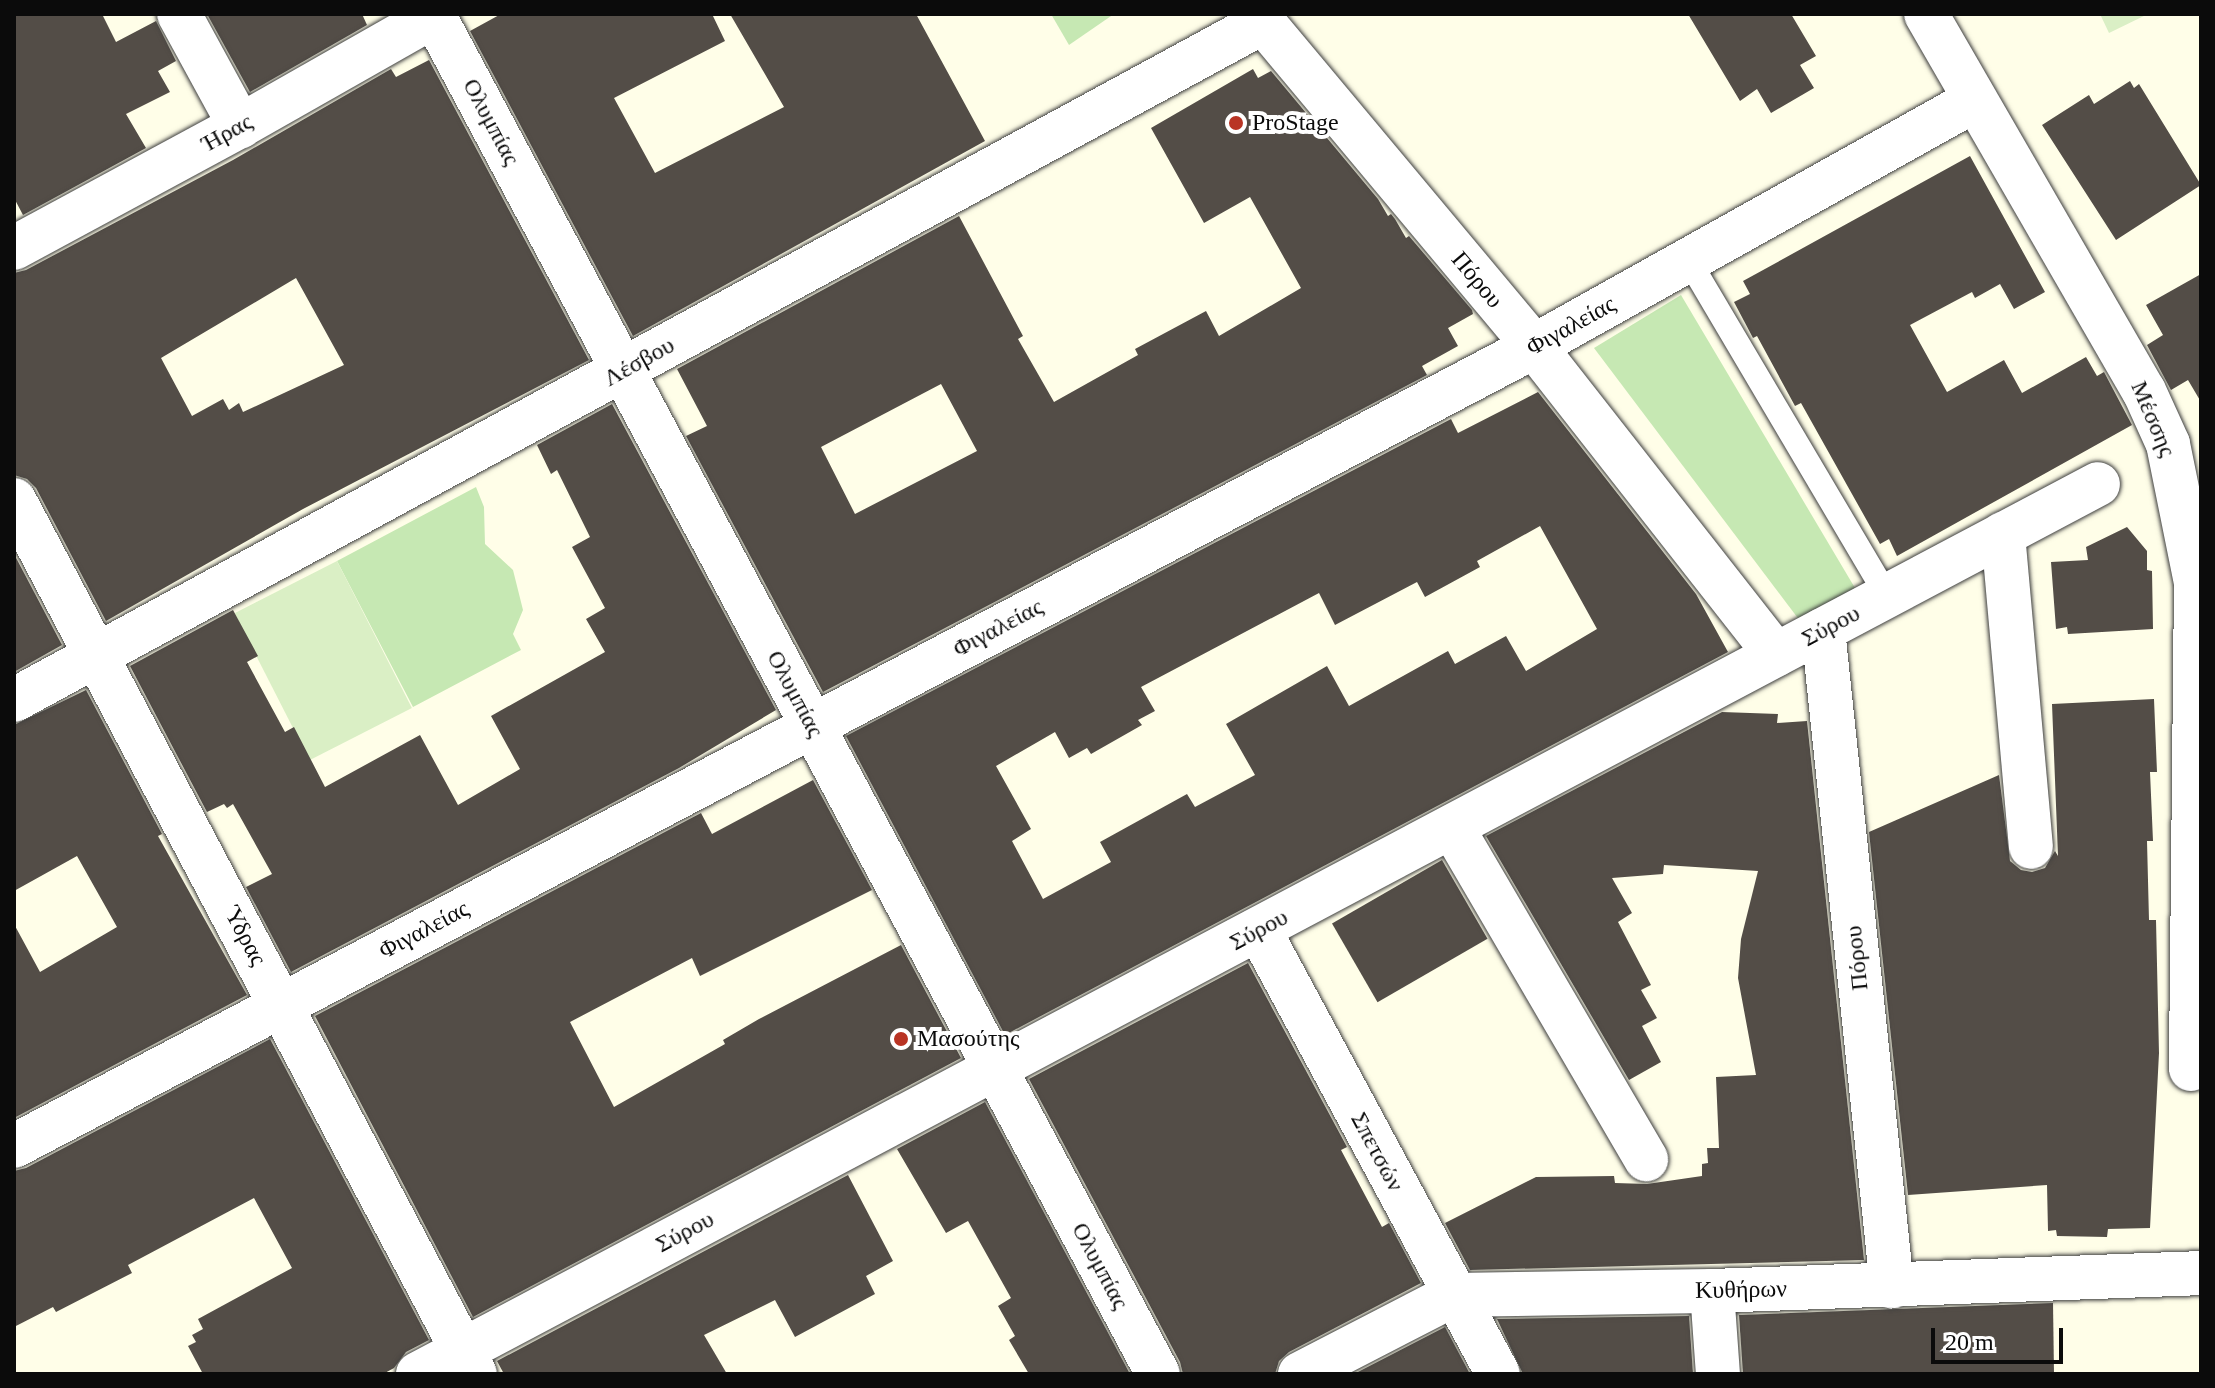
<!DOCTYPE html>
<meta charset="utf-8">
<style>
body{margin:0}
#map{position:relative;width:2215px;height:1388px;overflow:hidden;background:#fffee8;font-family:Georgia,serif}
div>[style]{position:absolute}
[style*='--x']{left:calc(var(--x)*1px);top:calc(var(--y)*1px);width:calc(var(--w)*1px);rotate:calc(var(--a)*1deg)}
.green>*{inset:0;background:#c6e8b3}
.pitch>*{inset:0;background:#daefc5;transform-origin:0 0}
.building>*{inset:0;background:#534d47;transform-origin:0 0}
.roads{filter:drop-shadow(0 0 2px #3e3e3e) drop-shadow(0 0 2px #3e3e3e)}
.lane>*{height:24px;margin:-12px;padding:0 12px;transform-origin:12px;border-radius:12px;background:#fff}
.street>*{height:44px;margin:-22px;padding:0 22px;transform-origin:22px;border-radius:22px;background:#fff}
.dots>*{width:22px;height:22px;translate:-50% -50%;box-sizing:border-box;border:4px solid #fff;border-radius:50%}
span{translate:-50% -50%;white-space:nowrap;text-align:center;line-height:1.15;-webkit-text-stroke:8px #fff;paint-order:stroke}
.street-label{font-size:24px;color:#0b0b0b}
.poi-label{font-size:24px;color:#0b0b0b}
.left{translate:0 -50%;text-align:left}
.frame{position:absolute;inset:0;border:16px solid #0b0b0b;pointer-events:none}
.scale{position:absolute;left:1931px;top:1328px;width:132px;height:36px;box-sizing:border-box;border:4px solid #0b0b0b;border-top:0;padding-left:10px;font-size:24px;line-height:28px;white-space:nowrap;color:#0b0b0b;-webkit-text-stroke:6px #fff;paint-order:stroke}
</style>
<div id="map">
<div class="green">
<i style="clip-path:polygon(1051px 14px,1114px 14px,1069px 45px)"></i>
<i style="clip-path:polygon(1681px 295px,1855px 588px,1800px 621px,1594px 348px)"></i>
<i style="clip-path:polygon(476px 487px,484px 507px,485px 544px,513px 570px,523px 610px,513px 634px,521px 650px,413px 707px,337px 561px)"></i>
</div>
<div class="pitch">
<i style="clip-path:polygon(2100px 14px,2148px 14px,2109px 33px)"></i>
<i style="left:337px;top:561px;width:165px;height:115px;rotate:63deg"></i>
</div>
<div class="building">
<i style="clip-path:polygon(14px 14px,102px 14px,116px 42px,156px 21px,176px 61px,158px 71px,170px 92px,126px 114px,146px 148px,23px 215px,14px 198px)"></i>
<i style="clip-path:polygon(207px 14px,362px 14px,367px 25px,250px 92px)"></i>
<i style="clip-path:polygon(501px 14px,712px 14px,725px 41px,614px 98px,655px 173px,784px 107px,730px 14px,916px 14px,985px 141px,633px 336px,470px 31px)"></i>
<i style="clip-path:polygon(1688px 14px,1791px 14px,1816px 56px,1800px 65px,1814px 88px,1771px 113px,1757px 89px,1740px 101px)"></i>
<i style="clip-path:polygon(evenodd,429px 60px,589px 360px,303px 509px,106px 621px,36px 488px,27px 479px,14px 475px,14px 273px,26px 270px,233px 160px,391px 69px,396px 77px,429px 60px,296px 278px,344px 365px,243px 412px,239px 403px,229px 410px,223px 399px,192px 416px,161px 358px,296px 278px)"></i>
<i style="clip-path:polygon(evenodd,1253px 69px,1258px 78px,1271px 71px,1378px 199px,1388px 216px,1391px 214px,1395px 219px,1406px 238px,1409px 236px,1472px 310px,1473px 314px,1448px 328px,1458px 346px,1422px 366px,1427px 375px,823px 692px,686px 436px,707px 426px,677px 369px,959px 216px,1023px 336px,1018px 339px,1054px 402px,1138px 355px,1135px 349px,1206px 311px,1219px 336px,1301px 288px,1250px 197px,1204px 223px,1151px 128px,1253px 69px,941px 384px,977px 451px,855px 514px,821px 447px,941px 384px)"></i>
<i style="clip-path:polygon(2130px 81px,2134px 88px,2139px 84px,2201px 185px,2116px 240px,2042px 125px,2089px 95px,2094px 104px)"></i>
<i style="clip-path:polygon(1970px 156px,2045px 292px,2014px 309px,2000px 284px,1975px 298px,1972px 292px,1910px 325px,1947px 392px,2004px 360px,2022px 393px,2086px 357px,2097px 376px,2104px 372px,2132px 425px,1897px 556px,1889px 539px,1880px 544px,1801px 403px,1795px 406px,1757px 336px,1753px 338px,1734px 302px,1750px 294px,1743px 281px)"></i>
<i style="clip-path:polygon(2201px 274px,2201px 402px,2188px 380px,2171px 390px,2147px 345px,2163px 335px,2146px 305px)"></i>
<i style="clip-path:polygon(evenodd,1538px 392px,1696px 594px,1728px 652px,1005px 1035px,846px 736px,1451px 419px,1458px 433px,1538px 392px,1540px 526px,1597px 629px,1526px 671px,1506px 636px,1455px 664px,1448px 651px,1349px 706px,1327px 666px,1226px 724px,1255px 775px,1195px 807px,1187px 794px,1100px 842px,1111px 862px,1043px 899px,1012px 841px,1031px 829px,996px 766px,1055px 732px,1069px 758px,1087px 748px,1091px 754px,1142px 725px,1138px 720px,1155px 711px,1141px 687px,1319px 593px,1335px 625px,1417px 582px,1425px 597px,1480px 567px,1477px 561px,1540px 526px)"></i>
<i style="clip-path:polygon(612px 404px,776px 710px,679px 768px,291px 972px,246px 887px,272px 874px,233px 804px,227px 808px,224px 804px,207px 812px,130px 666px,233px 610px,258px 656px,247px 662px,285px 732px,294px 727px,325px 787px,420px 735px,458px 805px,520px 769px,491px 716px,605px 652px,586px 619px,605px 608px,572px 547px,590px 537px,557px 470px,551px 474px,537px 445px)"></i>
<i style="clip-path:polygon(2127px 527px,2147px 551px,2147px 570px,2152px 571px,2153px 629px,2068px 634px,2067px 627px,2056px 629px,2051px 562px,2088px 560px,2086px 547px)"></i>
<i style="clip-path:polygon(14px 554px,62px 645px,14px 672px)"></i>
<i style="clip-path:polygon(86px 690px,162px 834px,158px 836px,247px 995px,14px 1118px,14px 924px,40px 972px,117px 927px,77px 856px,14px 891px,14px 725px)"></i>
<i style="clip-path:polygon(2154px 699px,2157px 772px,2150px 772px,2153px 841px,2147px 841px,2149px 920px,2156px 920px,2159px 1053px,2150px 1228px,2108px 1229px,2107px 1237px,2057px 1236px,2056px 1230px,2048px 1231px,2047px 1185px,1908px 1195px,1869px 832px,1999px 775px,2010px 861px,2021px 870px,2032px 872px,2045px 868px,2055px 851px,2058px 856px,2052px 704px)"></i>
<i style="clip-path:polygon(1722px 712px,1778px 714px,1777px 723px,1807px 721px,1864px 1260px,1470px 1270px,1445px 1223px,1536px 1177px,1614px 1176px,1615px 1183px,1647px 1184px,1702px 1176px,1702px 1164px,1708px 1163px,1707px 1148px,1719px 1148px,1716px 1077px,1756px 1075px,1738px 978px,1741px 939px,1758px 871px,1664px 865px,1663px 874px,1612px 878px,1632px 913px,1618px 922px,1651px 985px,1641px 990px,1657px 1018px,1642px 1026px,1661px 1062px,1629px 1080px,1486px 836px)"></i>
<i style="clip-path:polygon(813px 780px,872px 890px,700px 976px,692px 958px,570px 1022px,614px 1107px,725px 1044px,723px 1040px,759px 1019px,901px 945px,961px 1058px,473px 1317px,315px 1016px,701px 813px,712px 834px)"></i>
<i style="left:1442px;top:860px;width:91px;height:127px;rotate:60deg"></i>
<i style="clip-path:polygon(1248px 963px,1347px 1147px,1341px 1150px,1382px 1227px,1389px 1223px,1421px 1283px,1289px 1352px,1279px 1361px,1275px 1374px,1183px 1374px,1180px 1362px,1029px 1079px)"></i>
<i style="clip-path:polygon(270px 1039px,429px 1340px,406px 1352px,394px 1368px,383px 1374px,203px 1374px,188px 1346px,196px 1342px,192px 1335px,203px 1329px,198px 1319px,292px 1268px,254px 1198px,128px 1265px,132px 1273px,56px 1312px,53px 1307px,14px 1327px,14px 1171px,26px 1168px)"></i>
<i style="clip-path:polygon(985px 1102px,1130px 1374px,1029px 1374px,1009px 1340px,1015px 1336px,998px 1306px,1011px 1298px,968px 1221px,946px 1233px,897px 1149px)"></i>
<i style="clip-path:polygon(848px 1175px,893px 1261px,866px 1276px,875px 1294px,795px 1337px,775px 1300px,704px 1335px,727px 1374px,504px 1374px,497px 1361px)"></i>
<i style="clip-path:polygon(2053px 1303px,2054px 1374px,1743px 1374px,1739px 1315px)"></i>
<i style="clip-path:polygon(1689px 1316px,1693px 1374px,1523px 1374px,1497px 1319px)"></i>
<i style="clip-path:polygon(1445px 1327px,1470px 1374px,1354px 1374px)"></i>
</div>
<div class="roads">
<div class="lane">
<i style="--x:1689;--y:261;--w:389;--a:59.4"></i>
</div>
<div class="street">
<i style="--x:179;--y:14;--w:128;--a:61.4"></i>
<i style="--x:433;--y:14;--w:1541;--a:61.94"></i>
<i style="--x:1926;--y:14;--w:435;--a:60"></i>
<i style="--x:2144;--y:391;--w:58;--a:65.6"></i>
<i style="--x:2168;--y:444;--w:142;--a:78.6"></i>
<i style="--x:2196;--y:583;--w:486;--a:90.6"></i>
<i style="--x:14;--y:248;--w:257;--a:-28.4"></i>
<i style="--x:240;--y:126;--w:227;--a:-29.6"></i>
<i style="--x:14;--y:500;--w:988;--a:62.19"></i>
<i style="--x:2003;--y:534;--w:314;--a:84.9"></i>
<i style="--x:1823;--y:630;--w:660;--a:84"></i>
<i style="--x:14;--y:700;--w:1421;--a:-28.49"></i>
<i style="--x:1263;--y:22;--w:422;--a:50.1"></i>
<i style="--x:1534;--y:346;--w:392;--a:51.9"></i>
<i style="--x:1452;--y:827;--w:385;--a:59.7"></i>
<i style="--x:1259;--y:930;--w:504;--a:61.71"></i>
<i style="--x:14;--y:1146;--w:1702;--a:-27.74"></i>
<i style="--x:1520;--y:354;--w:521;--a:-29.17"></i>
<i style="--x:1712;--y:1291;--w:83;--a:85.9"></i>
<i style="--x:418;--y:1374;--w:1901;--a:-27.91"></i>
<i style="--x:1300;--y:1374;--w:172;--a:-27.3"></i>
<i style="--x:1453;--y:1295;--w:259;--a:-0.9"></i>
<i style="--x:1712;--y:1291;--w:489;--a:-2.1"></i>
</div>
</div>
<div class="dots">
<i style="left:1236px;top:123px;background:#b93424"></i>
<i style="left:901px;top:1039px;background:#b93424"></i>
</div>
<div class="street-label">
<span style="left:491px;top:122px;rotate:62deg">Ολυμπίας</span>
<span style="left:227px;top:133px;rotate:-29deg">Ήρας</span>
<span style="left:1477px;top:280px;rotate:50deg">Πόρου</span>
<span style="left:1571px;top:326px;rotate:-29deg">Φιγαλείας</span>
<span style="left:639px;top:362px;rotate:-29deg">Λέσβου</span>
<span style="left:2153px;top:419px;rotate:67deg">Μέσσης</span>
<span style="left:1831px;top:626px;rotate:-28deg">Σύρου</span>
<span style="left:998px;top:628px;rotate:-28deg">Φιγαλείας</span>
<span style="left:795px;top:694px;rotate:62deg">Ολυμπίας</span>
<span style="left:424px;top:930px;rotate:-28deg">Φιγαλείας</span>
<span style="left:1259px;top:930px;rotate:-28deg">Σύρου</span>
<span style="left:245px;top:936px;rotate:62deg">Ύδρας</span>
<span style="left:1857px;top:958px;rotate:-96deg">Πόρου</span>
<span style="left:1377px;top:1152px;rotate:62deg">Σπετσών</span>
<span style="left:685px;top:1232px;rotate:-28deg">Σύρου</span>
<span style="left:1100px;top:1266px;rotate:62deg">Ολυμπίας</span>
<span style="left:1741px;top:1290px;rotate:-1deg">Κυθήρων</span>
</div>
<div class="poi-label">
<span class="left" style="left:1252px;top:123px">ProStage</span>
<span class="left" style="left:917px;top:1039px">Μασούτης</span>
</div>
<div class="frame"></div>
<div class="scale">20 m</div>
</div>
